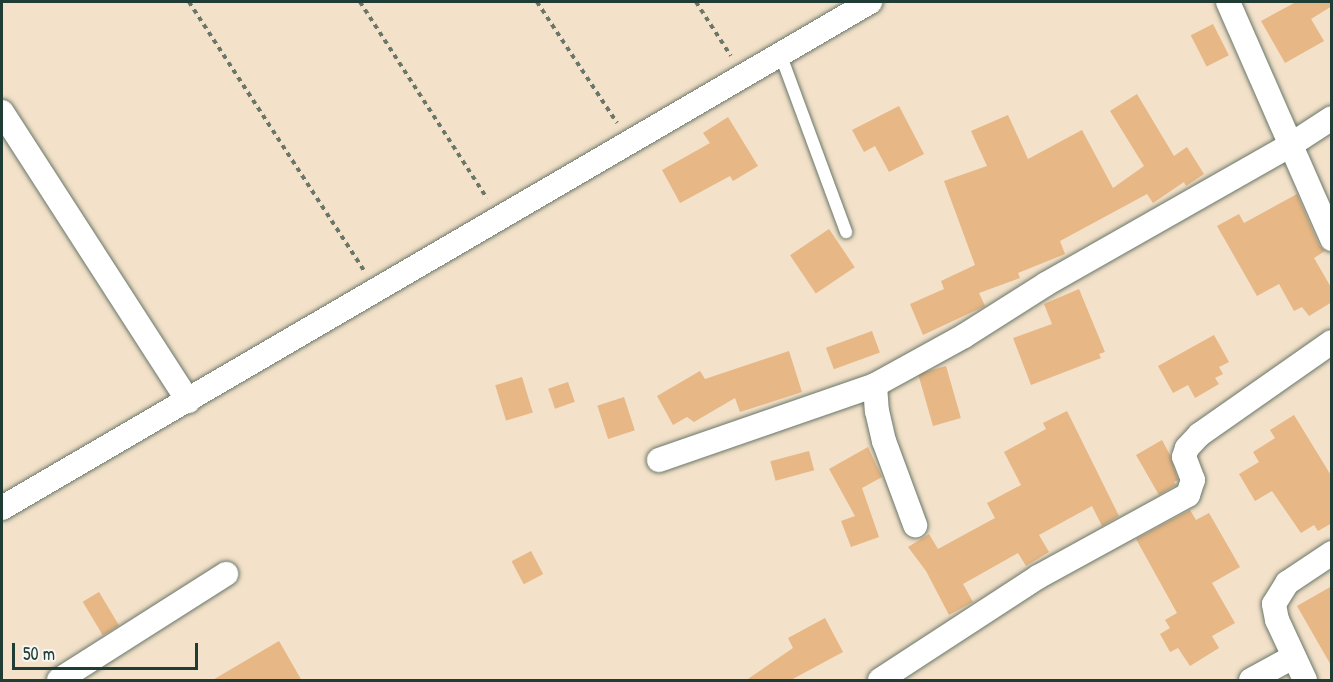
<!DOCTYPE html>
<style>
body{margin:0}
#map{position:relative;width:1333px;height:682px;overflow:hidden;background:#f3e1c9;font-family:"Patrick Hand",sans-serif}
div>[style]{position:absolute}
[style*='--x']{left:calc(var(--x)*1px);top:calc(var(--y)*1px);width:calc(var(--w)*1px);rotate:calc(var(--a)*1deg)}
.building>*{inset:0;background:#e7b785;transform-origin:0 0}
.path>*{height:4px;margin-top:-2px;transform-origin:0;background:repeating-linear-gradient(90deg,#697668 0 4.5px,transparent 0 9px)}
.roads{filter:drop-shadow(0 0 2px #697668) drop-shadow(0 0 2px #697668)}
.service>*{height:12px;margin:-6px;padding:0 6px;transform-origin:6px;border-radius:6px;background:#fff}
.minor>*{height:24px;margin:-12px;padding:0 12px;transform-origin:12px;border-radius:12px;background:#fff}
span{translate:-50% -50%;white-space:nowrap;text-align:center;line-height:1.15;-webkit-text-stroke:5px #f6f6f2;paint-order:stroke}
.frame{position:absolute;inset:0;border:3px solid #1f3d34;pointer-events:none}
.scale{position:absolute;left:12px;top:643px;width:186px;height:27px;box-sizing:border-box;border:3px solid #1f3d34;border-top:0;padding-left:8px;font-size:18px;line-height:21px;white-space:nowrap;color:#1f3d34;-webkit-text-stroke:4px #f6f6f2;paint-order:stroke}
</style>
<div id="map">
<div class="building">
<i style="clip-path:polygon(1296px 2px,1332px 2px,1332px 6px,1311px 19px,1324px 41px,1285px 63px,1261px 21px)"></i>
<i style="left:1213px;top:24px;width:35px;height:25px;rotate:63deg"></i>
<i style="clip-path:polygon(1137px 94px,1174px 156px,1187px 147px,1204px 174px,1186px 186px,1184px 182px,1153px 203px,1147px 194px,1060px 241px,1065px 254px,1018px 273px,1020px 278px,979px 293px,985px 306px,923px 335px,910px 304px,944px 289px,941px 281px,975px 265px,944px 181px,987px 166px,971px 131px,1008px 115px,1028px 159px,1082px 130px,1113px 188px,1144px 166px,1110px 111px)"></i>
<i style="clip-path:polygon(899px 106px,924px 154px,889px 172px,875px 146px,864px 152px,852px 130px)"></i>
<i style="clip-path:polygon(728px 117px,758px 166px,733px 181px,730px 176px,680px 203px,662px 170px,710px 143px,703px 133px)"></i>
<i style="clip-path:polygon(1297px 194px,1319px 245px,1325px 251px,1314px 258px,1332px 289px,1332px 302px,1309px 316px,1302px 307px,1294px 311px,1279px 284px,1257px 296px,1217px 226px,1239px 214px,1244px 223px)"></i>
<i style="left:829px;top:229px;width:46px;height:47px;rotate:56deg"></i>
<i style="clip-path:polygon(1079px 289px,1105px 352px,1099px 354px,1101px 358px,1031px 385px,1013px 338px,1052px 324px,1044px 304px)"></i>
<i style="left:872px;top:331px;width:23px;height:49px;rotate:70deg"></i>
<i style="clip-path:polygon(1214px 335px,1229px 362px,1219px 367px,1223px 374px,1215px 378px,1219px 384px,1195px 398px,1188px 385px,1173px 393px,1158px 366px)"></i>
<i style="clip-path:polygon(789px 351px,802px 392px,740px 412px,735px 398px,694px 422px,687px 417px,673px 425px,657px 396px,700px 371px,705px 379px)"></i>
<i style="left:946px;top:366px;width:54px;height:29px;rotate:74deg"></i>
<i style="left:522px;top:377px;width:37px;height:28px;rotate:73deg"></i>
<i style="left:568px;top:382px;width:21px;height:21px;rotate:71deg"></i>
<i style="left:624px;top:397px;width:35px;height:28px;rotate:72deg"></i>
<i style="clip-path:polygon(1067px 411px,1119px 516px,1102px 526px,1092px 506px,1039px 535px,1049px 552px,1026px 566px,1018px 553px,963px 584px,973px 602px,949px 615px,926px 571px,908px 547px,929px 534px,938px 549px,995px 518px,987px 503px,1021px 485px,1004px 452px,1046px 429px,1043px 423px)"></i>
<i style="clip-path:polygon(1294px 415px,1332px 477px,1332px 523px,1318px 531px,1314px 525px,1301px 533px,1272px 491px,1255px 501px,1239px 474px,1259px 462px,1253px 452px,1275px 438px,1270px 430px)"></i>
<i style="clip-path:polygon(1162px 440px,1170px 455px,1178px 480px,1174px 482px,1176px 485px,1159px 495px,1136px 455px)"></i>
<i style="clip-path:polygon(868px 447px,882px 477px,862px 488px,879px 537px,851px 547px,841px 521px,855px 516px,829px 469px)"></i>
<i style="left:809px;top:451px;width:20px;height:40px;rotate:75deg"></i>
<i style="clip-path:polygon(1190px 510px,1196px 520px,1209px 513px,1240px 567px,1212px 583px,1235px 623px,1212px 636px,1219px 648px,1190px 666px,1178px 648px,1170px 652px,1160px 634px,1170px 628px,1165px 620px,1177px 613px,1136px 539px)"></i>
<i style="left:531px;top:551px;width:26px;height:22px;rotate:62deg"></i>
<i style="clip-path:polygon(1332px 586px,1332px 667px,1297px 606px)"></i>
<i style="left:99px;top:592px;width:39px;height:19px;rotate:59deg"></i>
<i style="clip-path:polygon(825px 618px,843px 652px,789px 681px,745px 681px,793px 648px,788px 638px)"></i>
<i style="clip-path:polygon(279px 641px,302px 681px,211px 681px)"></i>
</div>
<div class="path">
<i style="--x:189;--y:2;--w:320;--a:56.9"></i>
<i style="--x:360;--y:2;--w:234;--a:57.1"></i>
<i style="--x:537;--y:2;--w:145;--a:56.5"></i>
<i style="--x:696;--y:2;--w:64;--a:57.1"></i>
</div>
<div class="roads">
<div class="service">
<i style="--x:781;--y:56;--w:188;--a:69.7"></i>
</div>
<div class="minor">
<i style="--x:1228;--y:2;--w:259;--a:66.3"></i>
<i style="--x:2;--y:112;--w:344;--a:57.2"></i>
<i style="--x:875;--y:385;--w:26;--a:86"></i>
<i style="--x:877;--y:411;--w:31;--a:77"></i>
<i style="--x:884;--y:441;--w:90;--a:69.7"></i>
<i style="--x:659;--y:460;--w:229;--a:-19.1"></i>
<i style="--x:875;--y:385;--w:102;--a:-28.8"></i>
<i style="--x:964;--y:336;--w:97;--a:-32.4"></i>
<i style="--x:1046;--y:284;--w:279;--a:-29.6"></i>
<i style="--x:1289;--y:146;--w:51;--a:-33.1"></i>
<i style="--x:2;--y:508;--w:1005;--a:-30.24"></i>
<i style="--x:59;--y:680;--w:198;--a:-32.4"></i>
<i style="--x:880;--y:680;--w:189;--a:-33.1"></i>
<i style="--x:1038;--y:577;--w:171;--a:-28.7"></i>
<i style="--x:1188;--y:495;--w:16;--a:-72"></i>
<i style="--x:1193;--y:480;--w:25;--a:-111"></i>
<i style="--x:1184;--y:457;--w:9;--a:-72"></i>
<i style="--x:1187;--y:448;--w:18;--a:-47"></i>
<i style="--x:1199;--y:435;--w:162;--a:-35"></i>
<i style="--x:1251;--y:680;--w:48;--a:-28.7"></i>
<i style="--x:1305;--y:680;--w:66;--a:-115"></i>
<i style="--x:1277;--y:620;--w:16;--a:-101"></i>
<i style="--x:1274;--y:604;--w:25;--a:-58"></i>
<i style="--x:1287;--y:583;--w:54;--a:-33.7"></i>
</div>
</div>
<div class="frame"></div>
<div class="scale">50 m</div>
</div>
